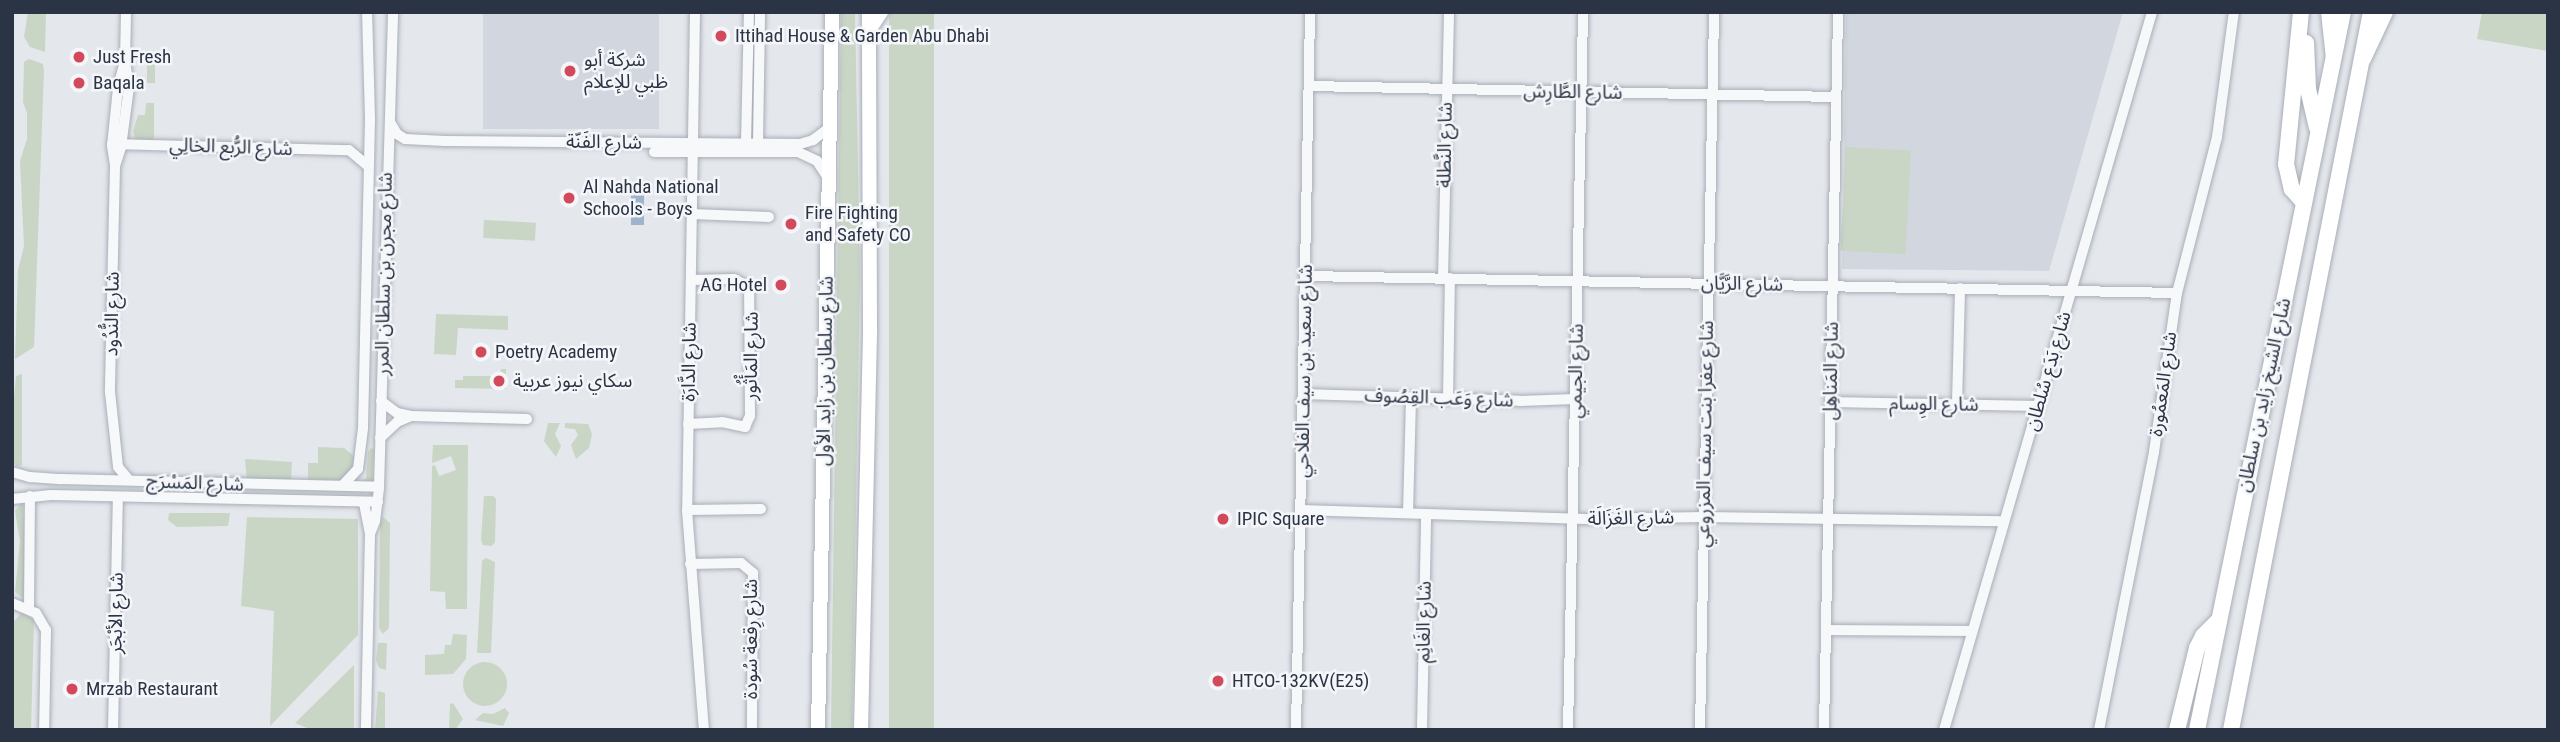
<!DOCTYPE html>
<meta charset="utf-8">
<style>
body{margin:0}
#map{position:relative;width:2560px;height:742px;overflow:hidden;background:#e4e7ec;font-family:"Roboto Condensed","Noto Sans Arabic",sans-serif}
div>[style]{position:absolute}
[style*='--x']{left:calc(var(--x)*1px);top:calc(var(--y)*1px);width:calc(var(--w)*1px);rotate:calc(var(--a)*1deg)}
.built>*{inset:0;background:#d2d6de;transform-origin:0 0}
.green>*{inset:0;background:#c9d6c5;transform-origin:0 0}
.round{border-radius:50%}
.water>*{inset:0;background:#9fb4cc;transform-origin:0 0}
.roads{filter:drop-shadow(0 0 2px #a9aeb7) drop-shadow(0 0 2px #a9aeb7)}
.minor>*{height:10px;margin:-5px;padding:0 5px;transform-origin:5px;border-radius:5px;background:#f7f8fa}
.major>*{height:14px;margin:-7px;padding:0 7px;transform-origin:7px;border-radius:7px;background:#fff}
.highway>*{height:16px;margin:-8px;padding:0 8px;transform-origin:8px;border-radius:8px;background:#fff}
.dots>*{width:19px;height:19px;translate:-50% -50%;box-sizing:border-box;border:4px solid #f4f6f9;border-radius:50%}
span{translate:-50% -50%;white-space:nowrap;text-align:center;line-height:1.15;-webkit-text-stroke:5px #f4f6f9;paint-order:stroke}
.poi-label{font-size:19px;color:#2b3445}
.left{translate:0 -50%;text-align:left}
.right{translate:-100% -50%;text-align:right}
.street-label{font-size:19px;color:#2b3445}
.frame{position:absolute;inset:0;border:14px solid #2b3445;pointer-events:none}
</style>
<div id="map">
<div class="built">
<i style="left:483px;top:12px;width:176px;height:117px"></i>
<i style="clip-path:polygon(1846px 12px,2123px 12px,2049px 271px,1842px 269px)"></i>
</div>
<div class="green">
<i style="clip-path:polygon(28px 12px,46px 12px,45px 52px,30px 47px,24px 37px)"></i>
<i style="clip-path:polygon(841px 12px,855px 12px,860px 277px,852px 730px,831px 730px)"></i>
<i style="left:889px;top:12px;width:45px;height:718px"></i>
<i style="clip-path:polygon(2482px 12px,2548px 12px,2548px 51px,2477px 39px)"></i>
<i style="left:147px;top:55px;width:8px;height:28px"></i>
<i style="clip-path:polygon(29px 59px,43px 64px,44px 71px,34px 347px,15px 359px,18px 270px,24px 246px,20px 161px,27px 139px,27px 113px,23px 102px,24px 62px)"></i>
<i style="clip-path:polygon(146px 103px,154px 103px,154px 143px,137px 143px,133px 132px,138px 115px,145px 115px)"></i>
<i style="left:1846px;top:147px;width:65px;height:104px;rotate:3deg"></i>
<i style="left:484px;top:220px;width:52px;height:18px;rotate:3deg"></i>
<i style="clip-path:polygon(436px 314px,508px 316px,508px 330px,458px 328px,456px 355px,434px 354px)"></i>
<i style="clip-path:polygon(501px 369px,506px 369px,506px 389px,455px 388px,455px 380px,463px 380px,463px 376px,500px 376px)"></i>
<i style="clip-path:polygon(22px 374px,22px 465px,17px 466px,13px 461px,13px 409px,16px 376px)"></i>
<i style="clip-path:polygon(548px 423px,560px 423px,555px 434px,561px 446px,556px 457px,544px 441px)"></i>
<i style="clip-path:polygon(565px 423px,588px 424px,592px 434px,589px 448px,576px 459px,571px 445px,578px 435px,575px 429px,565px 428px)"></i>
<i style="clip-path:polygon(433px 445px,468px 445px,467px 609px,446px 609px,445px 592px,430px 591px,432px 466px,435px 465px,439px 476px,456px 470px,451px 456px,432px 463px)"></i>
<i style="clip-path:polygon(318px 447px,344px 448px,354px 456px,358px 471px,350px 483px,308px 483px,308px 463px,318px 463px)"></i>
<i style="clip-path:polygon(371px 448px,374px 449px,372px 487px,362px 483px,366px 479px,368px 452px)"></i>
<i style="clip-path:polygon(245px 459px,292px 462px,291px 482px,247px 482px)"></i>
<i style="clip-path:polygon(484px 496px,493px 496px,496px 499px,495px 542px,492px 546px,483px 545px,481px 540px)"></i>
<i style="clip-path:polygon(21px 503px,23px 506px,26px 593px,23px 598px,15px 592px,20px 541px,15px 511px)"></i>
<i style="clip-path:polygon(169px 513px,230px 513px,228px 526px,177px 527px,168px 520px)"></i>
<i style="clip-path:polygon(247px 517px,358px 519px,358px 635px,270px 726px,274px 611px,241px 606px)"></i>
<i style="clip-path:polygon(383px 517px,390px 523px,389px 628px,383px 634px,379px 628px,380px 523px)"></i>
<i style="clip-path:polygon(486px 558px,495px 562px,491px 653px,477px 653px,482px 561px)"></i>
<i style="clip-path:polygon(22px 612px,34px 620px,31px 730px,12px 730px,14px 621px)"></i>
<i style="clip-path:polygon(453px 634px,467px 635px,466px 659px,453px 674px,425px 675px,425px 655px,444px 654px,445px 645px,451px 645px)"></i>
<i style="clip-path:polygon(378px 643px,387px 643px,386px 670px,379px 668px,376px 660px)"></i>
<i class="round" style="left:463px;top:662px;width:44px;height:44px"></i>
<i style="clip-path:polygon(354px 665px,354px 730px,312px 730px,295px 723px)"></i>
<i style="clip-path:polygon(378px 691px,385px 693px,385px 730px,375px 730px)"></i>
<i style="clip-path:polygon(453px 703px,463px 719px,455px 730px,449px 730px,450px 704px)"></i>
<i style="clip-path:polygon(505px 708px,509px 713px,503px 726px,475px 720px,483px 713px,493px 714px)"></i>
</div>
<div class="water">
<i style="left:631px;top:191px;width:13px;height:34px"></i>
</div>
<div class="roads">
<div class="minor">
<i style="--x:695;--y:12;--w:498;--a:90.9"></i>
<i style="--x:687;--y:510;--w:221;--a:85.6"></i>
<i style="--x:125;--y:61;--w:28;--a:105"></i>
<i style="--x:118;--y:88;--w:58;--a:95.9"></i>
<i style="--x:112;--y:146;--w:20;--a:81"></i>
<i style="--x:115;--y:166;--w:226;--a:91.3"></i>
<i style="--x:110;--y:392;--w:75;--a:83.9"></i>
<i style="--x:118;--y:467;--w:17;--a:50"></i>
<i style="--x:1310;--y:86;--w:526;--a:1.2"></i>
<i style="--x:390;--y:122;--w:14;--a:60"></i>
<i style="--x:397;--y:134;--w:9;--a:32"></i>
<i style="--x:405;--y:139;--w:40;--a:2.9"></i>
<i style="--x:445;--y:141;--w:355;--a:0.5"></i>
<i style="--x:800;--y:144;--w:14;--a:-17"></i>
<i style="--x:813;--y:140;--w:20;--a:-37"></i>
<i style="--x:746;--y:143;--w:131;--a:-88.7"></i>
<i style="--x:758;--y:143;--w:131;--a:-89.1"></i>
<i style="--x:112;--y:144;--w:237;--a:1.5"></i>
<i style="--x:349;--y:150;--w:25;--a:40"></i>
<i style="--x:654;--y:152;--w:144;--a:0"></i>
<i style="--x:798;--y:152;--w:21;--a:25"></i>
<i style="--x:817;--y:161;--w:20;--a:57"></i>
<i style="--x:115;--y:166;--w:20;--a:-72"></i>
<i style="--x:121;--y:147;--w:61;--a:-82.4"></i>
<i style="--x:129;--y:87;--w:26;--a:-99"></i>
<i style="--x:125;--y:61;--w:49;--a:-88.8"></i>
<i style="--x:692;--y:214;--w:77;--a:2.2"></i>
<i style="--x:1307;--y:276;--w:870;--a:1.12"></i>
<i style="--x:1443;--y:278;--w:266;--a:-88.7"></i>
<i style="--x:1303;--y:394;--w:217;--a:1.8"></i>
<i style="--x:1520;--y:401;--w:55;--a:-2.1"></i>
<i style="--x:1448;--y:400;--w:122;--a:-89.1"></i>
<i style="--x:381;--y:401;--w:20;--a:37"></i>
<i style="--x:397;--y:413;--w:14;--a:12"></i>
<i style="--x:411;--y:416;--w:116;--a:1.5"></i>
<i style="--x:1830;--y:402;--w:208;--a:1.1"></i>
<i style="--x:1957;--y:404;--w:116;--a:-88.5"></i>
<i style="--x:688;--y:424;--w:34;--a:-3"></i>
<i style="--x:722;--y:422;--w:24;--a:12"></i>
<i style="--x:745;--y:427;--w:12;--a:-66"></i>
<i style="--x:750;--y:416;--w:129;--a:-90.4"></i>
<i style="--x:749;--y:287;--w:17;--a:-152"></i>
<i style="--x:734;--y:279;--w:43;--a:178.7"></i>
<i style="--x:380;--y:438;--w:23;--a:-43"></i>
<i style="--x:397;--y:422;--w:15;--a:-23"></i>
<i style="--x:12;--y:472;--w:19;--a:16"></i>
<i style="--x:30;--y:477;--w:31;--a:4"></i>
<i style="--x:61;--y:479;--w:318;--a:1.4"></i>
<i style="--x:343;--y:485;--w:22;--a:-47"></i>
<i style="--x:358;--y:469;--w:41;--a:-83"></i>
<i style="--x:363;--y:428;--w:310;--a:-88.7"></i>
<i style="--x:370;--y:118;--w:106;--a:-91.6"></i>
<i style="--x:12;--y:499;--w:39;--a:-6"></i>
<i style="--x:51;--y:495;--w:327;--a:1.2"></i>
<i style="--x:364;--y:503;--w:32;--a:79"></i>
<i style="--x:370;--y:534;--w:196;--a:91.2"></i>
<i style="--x:687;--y:510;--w:74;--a:-0.8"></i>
<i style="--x:1301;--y:510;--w:285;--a:1.8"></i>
<i style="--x:1586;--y:519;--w:118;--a:-1"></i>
<i style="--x:1704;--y:517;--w:300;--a:0.8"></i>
<i style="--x:1408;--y:513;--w:114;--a:-88.5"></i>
<i style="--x:370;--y:534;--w:14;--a:-69"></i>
<i style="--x:375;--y:521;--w:34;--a:-83"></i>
<i style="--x:379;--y:487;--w:475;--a:-88.3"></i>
<i style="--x:690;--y:564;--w:51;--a:-1.1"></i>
<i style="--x:741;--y:563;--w:16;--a:40"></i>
<i style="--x:753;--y:573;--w:157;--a:90.4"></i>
<i style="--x:12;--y:603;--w:26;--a:23"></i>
<i style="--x:36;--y:613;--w:20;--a:60"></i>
<i style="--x:46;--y:630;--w:100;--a:91.1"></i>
<i style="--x:29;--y:609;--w:113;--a:-89.5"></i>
<i style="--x:1826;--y:630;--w:146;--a:0.4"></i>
<i style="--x:113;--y:730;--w:233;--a:-88.8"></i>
<i style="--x:1296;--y:730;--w:718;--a:-88.88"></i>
<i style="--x:1422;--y:730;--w:216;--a:-88.9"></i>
<i style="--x:1568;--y:730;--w:718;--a:-88.8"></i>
<i style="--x:1700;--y:730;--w:718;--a:-88.88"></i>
<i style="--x:1824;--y:730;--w:718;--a:-88.88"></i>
<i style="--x:1944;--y:730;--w:748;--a:-73.84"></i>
<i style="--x:2099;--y:730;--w:283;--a:-78.8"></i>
<i style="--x:2154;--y:452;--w:161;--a:-81.8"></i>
<i style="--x:2177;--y:293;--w:161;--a:-75.6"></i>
<i style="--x:2217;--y:137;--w:126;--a:-82.3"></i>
</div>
<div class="major">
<i style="--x:2328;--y:12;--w:47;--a:83.9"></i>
<i style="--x:869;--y:30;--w:22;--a:-56"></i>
<i style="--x:2364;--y:59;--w:52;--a:-64.9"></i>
<i style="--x:818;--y:730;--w:718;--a:-88.88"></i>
<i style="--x:861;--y:730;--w:403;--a:-88.7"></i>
<i style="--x:870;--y:327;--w:315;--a:-90.2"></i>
</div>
<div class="highway">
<i style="--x:2301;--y:12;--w:153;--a:95.6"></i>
<i style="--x:2286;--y:164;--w:26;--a:77"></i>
<i style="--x:2292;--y:189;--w:18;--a:49"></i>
<i style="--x:2306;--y:43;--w:46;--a:87.5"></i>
<i style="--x:2308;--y:89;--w:39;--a:77"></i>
<i style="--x:2177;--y:730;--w:84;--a:-76.3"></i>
<i style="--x:2197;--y:648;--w:13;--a:-63"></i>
<i style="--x:2203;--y:636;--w:21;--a:-45"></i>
<i style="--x:2197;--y:730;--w:733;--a:-78.51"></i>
<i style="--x:2231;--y:730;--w:732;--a:-78.97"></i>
</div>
</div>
<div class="dots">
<i style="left:721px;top:36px;background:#d1495b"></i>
<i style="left:79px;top:57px;background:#d1495b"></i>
<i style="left:570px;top:71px;background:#d1495b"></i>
<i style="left:79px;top:83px;background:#d1495b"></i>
<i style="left:569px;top:198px;background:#d1495b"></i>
<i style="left:791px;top:224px;background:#d1495b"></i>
<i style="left:781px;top:285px;background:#d1495b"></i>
<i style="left:481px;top:352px;background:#d1495b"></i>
<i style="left:499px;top:381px;background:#d1495b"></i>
<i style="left:1223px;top:519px;background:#d1495b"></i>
<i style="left:1218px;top:681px;background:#d1495b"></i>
<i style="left:72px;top:689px;background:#d1495b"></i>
</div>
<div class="poi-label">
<span class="left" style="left:735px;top:36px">Ittihad House &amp; Garden Abu Dhabi</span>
<span class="left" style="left:93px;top:57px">Just Fresh</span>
<span class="left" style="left:584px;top:71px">شركة أبو<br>ظبي للإعلام</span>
<span class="left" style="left:93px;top:83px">Baqala</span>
<span class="left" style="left:583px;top:198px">Al Nahda National<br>Schools - Boys</span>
<span class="left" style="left:805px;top:224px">Fire Fighting<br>and Safety CO</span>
<span class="right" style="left:767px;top:285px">AG Hotel</span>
<span class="left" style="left:495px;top:352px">Poetry Academy</span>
<span class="left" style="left:513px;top:381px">سكاي نيوز عربية</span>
<span class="left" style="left:1237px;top:519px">IPIC Square</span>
<span class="left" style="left:1232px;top:681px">HTCO-132KV(E25)</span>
<span class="left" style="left:86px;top:689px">Mrzab Restaurant</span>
</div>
<div class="street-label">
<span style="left:1573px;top:92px;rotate:1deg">شارع الطَّارِش</span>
<span style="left:604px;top:142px;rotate:1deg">شارع الفَنّة</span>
<span style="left:1445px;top:145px;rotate:-89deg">شارع النَّطلة</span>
<span style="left:231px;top:147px;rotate:2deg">شارع الرُّبع الخالِي</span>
<span style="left:384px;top:274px;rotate:-89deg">شارع مجرن بن سلطان المرر</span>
<span style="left:1742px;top:284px;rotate:1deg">شارع الرَّيَّان</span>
<span style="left:112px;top:314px;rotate:-89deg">شارع النُّدُود</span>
<span style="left:751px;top:356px;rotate:-89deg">شارع المَأْثُور</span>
<span style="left:689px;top:362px;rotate:-89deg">شارع الدَّارَة</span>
<span style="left:825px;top:371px;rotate:-89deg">شارع سلطان بن زايد الأول</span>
<span style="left:1304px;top:371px;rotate:-89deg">شارع سعيد بن سيف الفلاحي</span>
<span style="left:1576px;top:371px;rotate:-89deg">شارع الجيمي</span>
<span style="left:1831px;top:371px;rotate:-89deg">شارع المَناهِل</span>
<span style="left:2048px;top:371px;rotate:-74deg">شارع بَدَع سُلطان</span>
<span style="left:2163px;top:384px;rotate:-82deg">شارع المَعمُورة</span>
<span style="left:2264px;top:395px;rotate:-78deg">شارع الشيخ زايد بن سلطان</span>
<span style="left:1439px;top:398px;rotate:2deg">شارع وَعَب القِصُوف</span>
<span style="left:1934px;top:404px;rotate:1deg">شارع الوِسام</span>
<span style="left:1705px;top:434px;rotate:-89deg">شارع عفرا بنت سيف المزروعي</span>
<span style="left:195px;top:483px;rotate:2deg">شارع المَسْرَج</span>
<span style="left:1631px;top:518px;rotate:-1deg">شارع الغَزَالَة</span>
<span style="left:116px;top:613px;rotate:-89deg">شارع الأبْجَر</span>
<span style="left:1424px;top:622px;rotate:-89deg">شارع الغَانِم</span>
<span style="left:751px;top:639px;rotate:-90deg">شارع رِقعة سُودة</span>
</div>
<div class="frame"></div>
</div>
